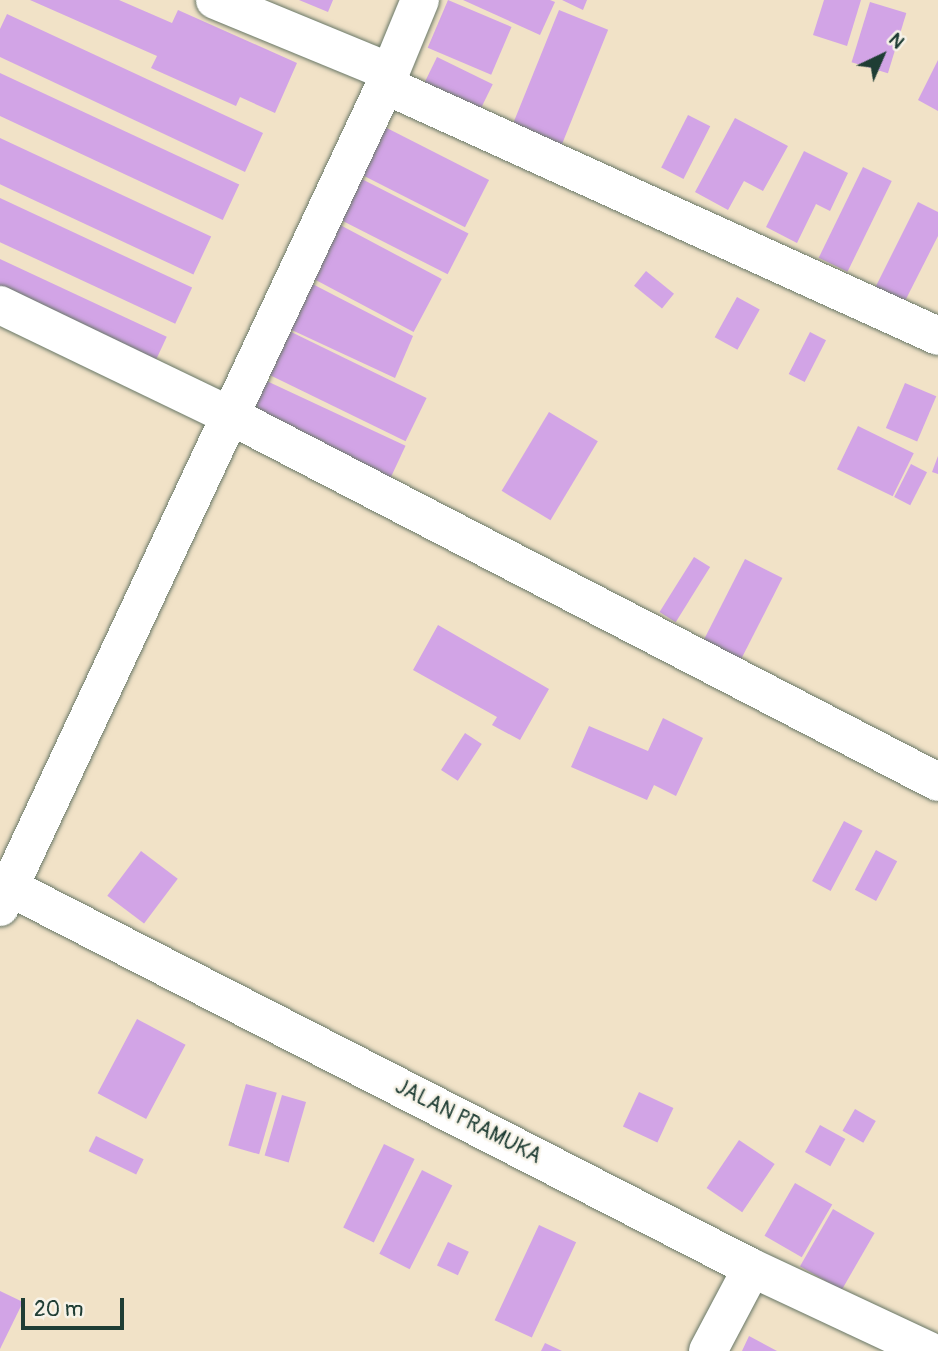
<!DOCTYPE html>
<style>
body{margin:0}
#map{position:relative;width:938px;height:1351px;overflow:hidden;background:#f1e2c7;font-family:Pangolin,sans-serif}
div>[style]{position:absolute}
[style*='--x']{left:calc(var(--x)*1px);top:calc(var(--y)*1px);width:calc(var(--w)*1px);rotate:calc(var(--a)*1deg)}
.building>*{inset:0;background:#d2a4e6;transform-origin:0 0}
.roads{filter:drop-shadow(0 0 2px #687767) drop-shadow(0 0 2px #687767)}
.minor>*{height:38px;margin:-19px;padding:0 19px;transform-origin:19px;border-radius:19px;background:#fff}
span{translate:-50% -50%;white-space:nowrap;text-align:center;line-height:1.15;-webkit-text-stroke:5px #f7f3e8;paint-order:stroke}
.street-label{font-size:21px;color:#1f3d34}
.north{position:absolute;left:847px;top:21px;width:70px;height:70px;-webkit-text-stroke:5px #f7f3e8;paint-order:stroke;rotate:44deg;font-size:19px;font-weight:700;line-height:28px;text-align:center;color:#1f3d34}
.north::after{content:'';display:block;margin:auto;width:24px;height:32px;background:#1f3d34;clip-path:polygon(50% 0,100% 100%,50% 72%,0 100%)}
.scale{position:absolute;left:21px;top:1298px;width:103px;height:32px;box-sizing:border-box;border:4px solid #1f3d34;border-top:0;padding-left:9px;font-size:21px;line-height:24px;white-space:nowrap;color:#1f3d34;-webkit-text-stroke:5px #f7f3e8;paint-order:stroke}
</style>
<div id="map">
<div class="building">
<i style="clip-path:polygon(30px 0,119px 0,172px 23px,178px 10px,297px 63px,275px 113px,240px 97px,236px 106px,151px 68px,157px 56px)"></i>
<i style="clip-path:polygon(299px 0,333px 0,328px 12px)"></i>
<i style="left:448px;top:0;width:69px;height:52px;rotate:23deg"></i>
<i style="clip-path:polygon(463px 0,550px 0,555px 2px,540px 35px)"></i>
<i style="clip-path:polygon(562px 0,587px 0,583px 10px)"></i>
<i style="clip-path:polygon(824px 0,861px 0,847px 46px,813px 35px)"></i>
<i style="left:870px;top:2px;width:38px;height:63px;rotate:17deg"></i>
<i style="left:559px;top:10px;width:53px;height:126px;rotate:22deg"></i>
<i style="clip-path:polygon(7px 14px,263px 133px,245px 172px,0 57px,0 29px)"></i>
<i style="left:437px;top:57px;width:62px;height:33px;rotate:26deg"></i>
<i style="clip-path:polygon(938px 60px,938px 111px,918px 100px)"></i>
<i style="left:0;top:73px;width:264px;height:39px;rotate:25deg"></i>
<i style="left:688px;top:115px;width:25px;height:59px;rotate:27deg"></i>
<i style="clip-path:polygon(735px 118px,788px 146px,763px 191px,744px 181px,728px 210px,695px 192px)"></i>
<i style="left:375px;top:122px;width:128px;height:53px;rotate:27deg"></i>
<i style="left:0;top:138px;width:233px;height:42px;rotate:25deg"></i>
<i style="clip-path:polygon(804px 151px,848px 173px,830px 211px,816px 204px,797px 243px,766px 227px)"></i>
<i style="left:863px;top:167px;width:32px;height:101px;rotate:26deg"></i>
<i style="left:350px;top:173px;width:133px;height:46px;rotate:27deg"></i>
<i style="left:0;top:198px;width:212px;height:40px;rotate:25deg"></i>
<i style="clip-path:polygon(918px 202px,938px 212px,938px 236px,904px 303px,875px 288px)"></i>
<i style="left:327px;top:218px;width:130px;height:60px;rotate:28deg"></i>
<i style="left:0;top:259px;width:184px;height:40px;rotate:25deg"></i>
<i style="left:646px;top:271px;width:36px;height:19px;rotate:39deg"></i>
<i style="clip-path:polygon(299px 277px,413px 336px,395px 378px,281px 325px)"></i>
<i style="left:737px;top:297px;width:26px;height:46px;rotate:29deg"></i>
<i style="left:281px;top:327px;width:162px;height:48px;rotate:26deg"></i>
<i style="left:810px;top:332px;width:18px;height:47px;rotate:27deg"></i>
<i style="left:256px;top:376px;width:165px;height:42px;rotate:25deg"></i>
<i style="left:905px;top:383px;width:34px;height:49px;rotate:23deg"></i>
<i style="left:549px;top:412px;width:57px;height:92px;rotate:31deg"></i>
<i style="left:858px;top:426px;width:62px;height:48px;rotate:26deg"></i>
<i style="clip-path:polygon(938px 456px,938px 474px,932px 472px)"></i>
<i style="left:911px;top:464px;width:18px;height:37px;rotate:27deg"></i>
<i style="left:694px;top:557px;width:19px;height:65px;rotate:32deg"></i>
<i style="left:745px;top:559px;width:42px;height:108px;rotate:27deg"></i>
<i style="clip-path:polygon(438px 625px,549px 689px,520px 740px,492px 725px,497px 717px,413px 670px)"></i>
<i style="clip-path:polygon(663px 718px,703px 738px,676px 796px,654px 785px,647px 800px,571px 767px,589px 726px,648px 751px)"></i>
<i style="left:465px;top:733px;width:20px;height:44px;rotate:33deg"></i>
<i style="left:844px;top:821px;width:21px;height:68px;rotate:28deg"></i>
<i style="left:876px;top:850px;width:24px;height:45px;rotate:28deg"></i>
<i style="left:141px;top:851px;width:46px;height:56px;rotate:37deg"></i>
<i style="left:137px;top:1019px;width:55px;height:84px;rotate:28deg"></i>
<i style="left:246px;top:1084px;width:32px;height:64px;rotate:16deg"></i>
<i style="left:639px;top:1092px;width:38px;height:38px;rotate:25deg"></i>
<i style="left:282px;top:1095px;width:25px;height:63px;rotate:16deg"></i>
<i style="left:855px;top:1109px;width:24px;height:25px;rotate:30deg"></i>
<i style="left:820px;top:1125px;width:29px;height:31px;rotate:29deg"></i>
<i style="left:96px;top:1136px;width:53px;height:17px;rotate:26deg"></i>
<i style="left:739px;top:1140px;width:43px;height:58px;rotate:34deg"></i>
<i style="left:384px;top:1144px;width:34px;height:93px;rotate:26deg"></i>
<i style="left:422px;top:1170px;width:34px;height:94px;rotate:27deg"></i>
<i style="left:795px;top:1183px;width:43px;height:61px;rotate:30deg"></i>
<i style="left:833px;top:1209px;width:48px;height:66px;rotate:30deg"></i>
<i style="left:539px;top:1225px;width:41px;height:105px;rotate:25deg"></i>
<i style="left:448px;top:1242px;width:23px;height:26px;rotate:25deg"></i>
<i style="clip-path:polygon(0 1291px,23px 1302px,0 1349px)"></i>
<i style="clip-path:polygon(749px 1336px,777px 1351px,742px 1351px)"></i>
<i style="clip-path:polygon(545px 1343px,562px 1351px,541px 1351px)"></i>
</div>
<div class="roads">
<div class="minor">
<i style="--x:215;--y:0;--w:189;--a:22.4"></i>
<i style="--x:385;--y:85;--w:607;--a:24.41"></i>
<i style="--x:0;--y:305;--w:256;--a:25.7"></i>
<i style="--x:231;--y:416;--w:796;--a:27.37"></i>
<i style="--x:9;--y:887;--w:835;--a:27.15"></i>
<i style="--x:752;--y:1268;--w:195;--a:25.1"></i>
<i style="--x:0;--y:907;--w:908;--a:-64.9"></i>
<i style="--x:385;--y:85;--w:92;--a:-67.6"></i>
<i style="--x:708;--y:1351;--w:94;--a:-62.1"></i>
</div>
</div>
<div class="street-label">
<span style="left:468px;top:1122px;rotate:27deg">JALAN PRAMUKA</span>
</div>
<div class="north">N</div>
<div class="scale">20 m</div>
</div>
